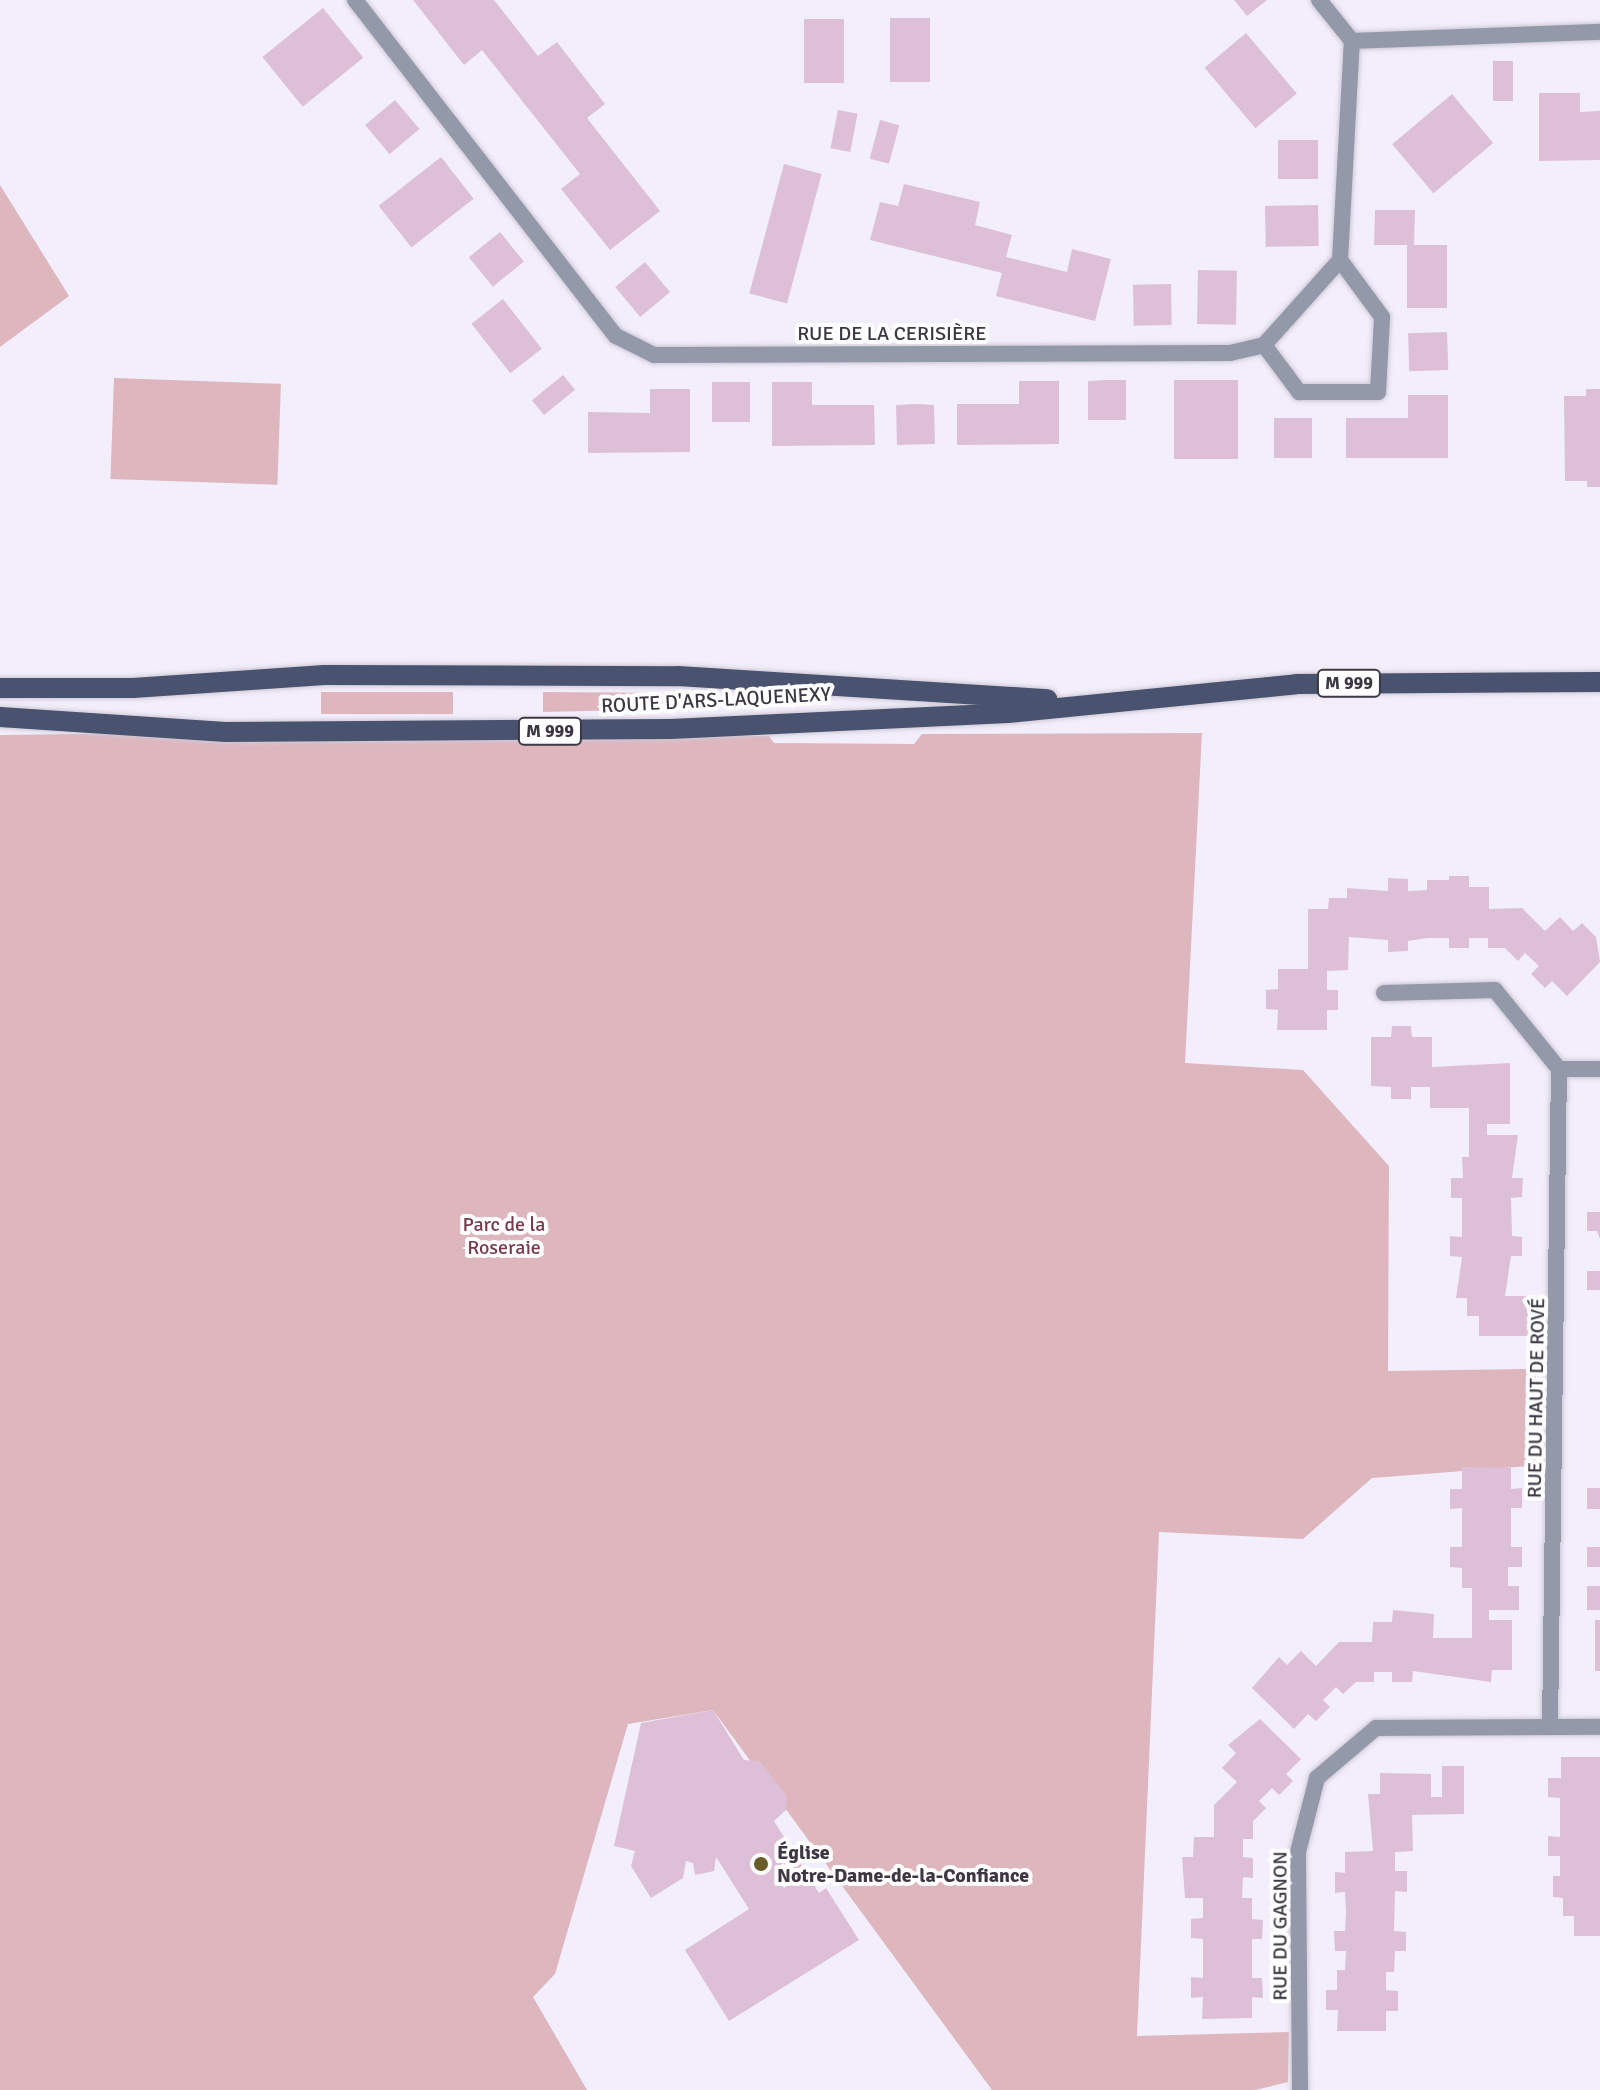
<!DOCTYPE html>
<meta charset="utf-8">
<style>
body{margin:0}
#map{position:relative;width:1600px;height:2090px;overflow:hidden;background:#f3eefb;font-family:Signika,sans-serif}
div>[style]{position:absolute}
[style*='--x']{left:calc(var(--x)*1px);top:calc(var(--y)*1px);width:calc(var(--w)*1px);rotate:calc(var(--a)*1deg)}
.green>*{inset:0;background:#deb6be;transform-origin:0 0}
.building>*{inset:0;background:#ddc0d7;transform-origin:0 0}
.roads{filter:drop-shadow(0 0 2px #cec9d6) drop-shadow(0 0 2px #cec9d6)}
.lane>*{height:16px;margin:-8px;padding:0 8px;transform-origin:8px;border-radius:8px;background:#9499aa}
.street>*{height:16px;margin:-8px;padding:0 8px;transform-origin:8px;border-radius:8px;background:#9499aa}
.primary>*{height:20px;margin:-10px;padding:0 10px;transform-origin:10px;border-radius:10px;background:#49526e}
.dots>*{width:22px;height:22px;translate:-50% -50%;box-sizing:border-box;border:4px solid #fefefe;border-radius:50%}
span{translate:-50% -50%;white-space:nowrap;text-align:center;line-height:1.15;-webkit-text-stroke:8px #fefefe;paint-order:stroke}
.shield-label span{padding:2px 6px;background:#fefefe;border:2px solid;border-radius:6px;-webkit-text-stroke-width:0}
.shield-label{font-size:18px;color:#3c3743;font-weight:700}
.street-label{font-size:20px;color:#3c3743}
.park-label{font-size:20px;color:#773a4b}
.poi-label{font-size:20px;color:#3c3743;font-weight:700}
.left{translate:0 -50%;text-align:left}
</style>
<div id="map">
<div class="green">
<i style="clip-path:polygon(0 185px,69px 296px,0 347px)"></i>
<i style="left:114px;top:378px;width:167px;height:101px;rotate:2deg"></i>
<i style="left:321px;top:692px;width:132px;height:22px"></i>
<i style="clip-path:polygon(543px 692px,673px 693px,673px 709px,543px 712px)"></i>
<i style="clip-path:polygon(226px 732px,769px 736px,774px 743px,914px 744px,922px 734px,1202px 733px,1185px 1063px,1303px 1070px,1389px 1166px,1388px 1371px,1535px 1369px,1543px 1465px,1372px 1478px,1303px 1539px,1159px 1532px,1137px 2036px,1289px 2032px,1288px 2082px,1255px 2090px,992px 2090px,713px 1710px,628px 1724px,555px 1974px,533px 1997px,587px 2090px,0 2090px,0 735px)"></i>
</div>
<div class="building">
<i style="clip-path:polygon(413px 0,494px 0,538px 56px,557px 42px,605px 104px,587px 118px,660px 211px,610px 250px,561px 189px,580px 174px,482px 50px,464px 65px)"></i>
<i style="clip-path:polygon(1234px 0,1267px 0,1247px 16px)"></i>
<i style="left:323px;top:8px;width:64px;height:78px;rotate:51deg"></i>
<i style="left:890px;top:18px;width:40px;height:64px"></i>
<i style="left:804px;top:19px;width:40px;height:64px"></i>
<i style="left:1246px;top:33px;width:79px;height:54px;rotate:50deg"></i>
<i style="left:1493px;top:61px;width:20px;height:40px"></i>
<i style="clip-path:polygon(1539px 93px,1580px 93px,1580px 112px,1600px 111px,1600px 160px,1539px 161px)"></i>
<i style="left:1452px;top:94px;width:64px;height:78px;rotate:50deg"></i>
<i style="left:395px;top:100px;width:38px;height:39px;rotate:50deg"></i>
<i style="left:838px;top:110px;width:20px;height:39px;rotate:11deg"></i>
<i style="left:880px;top:120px;width:20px;height:40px;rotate:15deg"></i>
<i style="left:1278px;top:140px;width:40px;height:39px"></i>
<i style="left:441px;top:157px;width:53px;height:79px;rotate:52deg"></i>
<i style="left:784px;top:164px;width:39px;height:134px;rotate:15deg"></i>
<i style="clip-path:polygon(904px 184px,980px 202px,975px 225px,1012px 235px,1006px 257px,1067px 272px,1072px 249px,1111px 259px,1095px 321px,996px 296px,1002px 273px,870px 240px,880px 202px,898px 206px)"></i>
<i style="left:1318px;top:205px;width:41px;height:53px;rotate:89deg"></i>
<i style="clip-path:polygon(1375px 210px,1415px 210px,1414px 245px,1447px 245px,1447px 308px,1407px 308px,1407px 245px,1374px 245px)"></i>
<i style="left:500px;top:232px;width:38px;height:40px;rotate:51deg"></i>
<i style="left:645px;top:262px;width:39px;height:39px;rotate:50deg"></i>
<i style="left:1198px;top:270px;width:39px;height:54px;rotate:1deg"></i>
<i style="left:1171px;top:284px;width:41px;height:38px;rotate:89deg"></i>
<i style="left:503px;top:299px;width:63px;height:40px;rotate:52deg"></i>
<i style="left:1447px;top:332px;width:38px;height:39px;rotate:88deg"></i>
<i style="left:563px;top:375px;width:19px;height:40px;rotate:51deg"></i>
<i style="clip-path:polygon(1107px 380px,1126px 380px,1126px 420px,1088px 420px,1088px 381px)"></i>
<i style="left:1174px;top:380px;width:64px;height:79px"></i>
<i style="clip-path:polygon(1019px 381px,1059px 381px,1059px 444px,957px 445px,957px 404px,1019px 404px)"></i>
<i style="left:712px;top:382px;width:38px;height:40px"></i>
<i style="clip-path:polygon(772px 382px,812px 382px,812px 405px,874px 405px,875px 445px,772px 446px)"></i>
<i style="clip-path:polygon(650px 389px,690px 389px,690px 452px,588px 453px,588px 412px,650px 413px)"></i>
<i style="clip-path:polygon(1586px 389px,1600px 389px,1600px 487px,1587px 487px,1587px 481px,1565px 481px,1564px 396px,1586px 396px)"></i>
<i style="clip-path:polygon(1408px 395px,1448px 395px,1448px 458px,1346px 458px,1346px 418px,1408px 418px)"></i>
<i style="clip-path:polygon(916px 404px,934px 405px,935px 444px,897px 445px,896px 405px)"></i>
<i style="left:1312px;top:418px;width:40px;height:38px;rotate:90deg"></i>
<i style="clip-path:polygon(1449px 876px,1469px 876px,1469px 887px,1489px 887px,1489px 909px,1522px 908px,1545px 931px,1560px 917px,1573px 931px,1582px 923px,1596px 937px,1600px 962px,1567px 996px,1552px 981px,1545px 988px,1531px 974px,1539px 966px,1525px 953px,1518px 961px,1505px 948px,1488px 948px,1488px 938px,1469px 938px,1469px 948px,1449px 948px,1449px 938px,1428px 938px,1408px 941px,1408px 951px,1388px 952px,1388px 940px,1349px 937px,1348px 970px,1327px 971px,1327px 990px,1338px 990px,1338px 1010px,1327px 1010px,1327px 1030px,1277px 1030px,1278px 1010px,1266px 1009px,1266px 990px,1278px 989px,1278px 969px,1308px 969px,1308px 909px,1328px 909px,1329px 898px,1347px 898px,1347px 888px,1388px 891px,1388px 878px,1408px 879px,1408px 891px,1427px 890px,1427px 880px,1449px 880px)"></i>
<i style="clip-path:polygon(1392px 1026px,1411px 1026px,1412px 1037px,1432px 1037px,1432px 1067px,1510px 1063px,1510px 1124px,1487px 1124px,1487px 1135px,1518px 1135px,1512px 1178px,1523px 1178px,1522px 1197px,1511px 1198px,1512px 1236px,1522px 1237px,1522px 1256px,1511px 1256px,1505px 1296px,1539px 1296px,1539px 1336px,1479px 1336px,1479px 1316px,1467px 1316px,1467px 1298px,1456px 1298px,1462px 1257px,1450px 1256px,1450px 1236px,1462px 1237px,1462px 1198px,1451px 1198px,1451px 1178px,1463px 1178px,1462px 1157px,1469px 1157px,1469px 1108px,1430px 1108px,1430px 1087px,1411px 1087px,1411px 1099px,1391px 1099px,1391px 1087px,1371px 1086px,1371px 1037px,1391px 1037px)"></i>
<i style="clip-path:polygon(1587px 1212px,1600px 1212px,1600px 1239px,1597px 1231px,1587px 1231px)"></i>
<i style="left:1587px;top:1271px;width:13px;height:19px"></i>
<i style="clip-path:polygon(1462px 1467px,1511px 1468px,1511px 1489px,1522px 1488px,1522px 1508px,1511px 1508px,1511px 1547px,1522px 1547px,1522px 1567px,1508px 1567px,1508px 1586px,1519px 1586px,1519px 1610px,1489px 1610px,1489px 1620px,1512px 1620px,1512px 1670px,1492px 1670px,1491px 1682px,1413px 1671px,1412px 1682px,1392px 1682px,1392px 1672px,1374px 1672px,1374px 1682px,1356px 1682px,1343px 1694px,1336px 1687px,1323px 1700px,1330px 1707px,1316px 1721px,1308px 1714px,1294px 1729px,1252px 1688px,1279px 1657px,1287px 1665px,1301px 1651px,1316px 1666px,1339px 1642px,1372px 1642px,1373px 1622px,1392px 1622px,1393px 1610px,1434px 1614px,1433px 1638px,1472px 1638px,1472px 1588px,1462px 1588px,1462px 1568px,1450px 1567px,1450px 1547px,1462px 1547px,1462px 1508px,1450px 1509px,1450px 1489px,1462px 1489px)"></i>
<i style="left:1600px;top:1488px;width:21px;height:13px;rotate:90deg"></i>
<i style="left:1587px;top:1547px;width:13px;height:20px"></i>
<i style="left:1600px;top:1586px;width:24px;height:13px;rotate:90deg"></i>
<i style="left:1595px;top:1620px;width:5px;height:51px"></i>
<i style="clip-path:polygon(713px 1710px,744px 1760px,760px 1761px,787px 1796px,786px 1810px,774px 1821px,819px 1893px,826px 1888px,859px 1940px,729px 2021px,685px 1950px,749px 1909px,716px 1857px,714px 1871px,695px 1875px,693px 1863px,686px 1861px,683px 1878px,651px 1898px,631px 1866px,635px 1851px,614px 1846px,641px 1723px)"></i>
<i style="clip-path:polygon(1260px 1719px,1301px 1759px,1286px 1774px,1293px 1781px,1279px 1795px,1272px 1788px,1259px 1801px,1266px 1808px,1253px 1821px,1253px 1839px,1243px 1839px,1243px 1857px,1253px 1858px,1253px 1878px,1243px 1877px,1242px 1898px,1252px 1898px,1252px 1919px,1263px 1920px,1262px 1939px,1252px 1939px,1252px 1978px,1262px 1978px,1263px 1998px,1252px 1997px,1252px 2018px,1202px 2019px,1203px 1997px,1191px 1998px,1191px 1977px,1203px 1978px,1203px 1939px,1191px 1938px,1191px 1919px,1203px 1918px,1203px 1898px,1185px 1898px,1182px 1857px,1193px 1857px,1194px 1837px,1214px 1837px,1214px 1805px,1237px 1782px,1222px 1768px,1236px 1753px,1228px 1745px)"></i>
<i style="clip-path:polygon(1561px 1757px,1600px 1757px,1600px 1936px,1574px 1936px,1574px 1916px,1563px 1916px,1563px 1898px,1553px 1897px,1553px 1876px,1560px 1876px,1560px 1856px,1548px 1856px,1548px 1836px,1560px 1837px,1560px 1798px,1548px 1797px,1548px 1778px,1561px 1778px)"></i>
<i style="clip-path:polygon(1442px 1766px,1464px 1766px,1464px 1814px,1412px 1815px,1413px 1851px,1395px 1852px,1395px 1871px,1407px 1871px,1407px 1892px,1395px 1891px,1394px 1931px,1406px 1932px,1406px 1951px,1395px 1951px,1394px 1972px,1386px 1972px,1386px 1990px,1398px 1991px,1398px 2011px,1386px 2011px,1386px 2031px,1337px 2031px,1338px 2010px,1326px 2010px,1326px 1990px,1337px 1990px,1337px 1970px,1345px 1970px,1346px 1951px,1335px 1951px,1334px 1931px,1345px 1931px,1346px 1912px,1345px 1892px,1335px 1893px,1335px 1872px,1345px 1873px,1345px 1852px,1373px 1851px,1368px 1794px,1380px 1794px,1380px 1773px,1431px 1774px,1431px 1797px,1442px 1797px)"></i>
</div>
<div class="roads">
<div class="lane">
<i style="--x:1264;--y:345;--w:59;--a:53.3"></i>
<i style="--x:1299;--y:392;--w:79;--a:0"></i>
<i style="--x:1378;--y:392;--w:75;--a:-86.9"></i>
<i style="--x:1382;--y:317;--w:71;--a:-126.4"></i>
</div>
<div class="street">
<i style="--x:355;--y:0;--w:425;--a:52.2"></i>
<i style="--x:616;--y:336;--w:42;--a:26.6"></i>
<i style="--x:654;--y:355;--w:576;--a:-0.2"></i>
<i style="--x:1230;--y:353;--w:35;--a:-13"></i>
<i style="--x:1264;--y:345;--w:114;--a:-48.2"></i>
<i style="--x:1340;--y:260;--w:219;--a:-86.9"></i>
<i style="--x:1319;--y:0;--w:53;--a:51.2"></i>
<i style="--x:1352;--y:41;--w:248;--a:-2.1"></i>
<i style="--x:1384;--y:993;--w:111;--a:-1.5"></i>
<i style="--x:1495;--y:990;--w:102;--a:51"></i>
<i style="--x:1550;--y:1727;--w:658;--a:-89.22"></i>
<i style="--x:1559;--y:1069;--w:41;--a:0"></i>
<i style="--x:1300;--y:2090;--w:238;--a:-90.5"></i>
<i style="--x:1298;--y:1852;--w:76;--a:-75.6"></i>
<i style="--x:1317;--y:1778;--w:77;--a:-40.3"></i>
<i style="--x:1376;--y:1728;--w:224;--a:-0.3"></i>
</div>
<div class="primary">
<i style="--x:0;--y:688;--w:133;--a:0"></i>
<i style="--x:133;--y:688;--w:192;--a:-3.9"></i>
<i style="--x:325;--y:675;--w:353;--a:0.2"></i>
<i style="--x:678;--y:676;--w:370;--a:3.6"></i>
<i style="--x:0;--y:717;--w:226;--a:3.8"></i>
<i style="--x:226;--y:732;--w:445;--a:-0.4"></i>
<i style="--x:671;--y:729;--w:337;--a:-2.7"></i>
<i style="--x:1008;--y:713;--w:290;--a:-5.7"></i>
<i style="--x:1297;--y:684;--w:303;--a:-0.4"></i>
</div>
</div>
<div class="dots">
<i style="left:761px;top:1864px;background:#685c29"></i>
</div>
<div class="shield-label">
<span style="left:1349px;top:683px">M 999</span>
<span style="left:550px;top:731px">M 999</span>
</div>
<div class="street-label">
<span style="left:892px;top:333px">RUE DE LA CERISIÈRE</span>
<span style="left:716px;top:700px;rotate:-3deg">ROUTE D'ARS-LAQUENEXY</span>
<span style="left:1536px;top:1398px;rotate:-89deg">RUE DU HAUT DE ROVÉ</span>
<span style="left:1280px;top:1926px;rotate:-90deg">RUE DU GAGNON</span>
</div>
<div class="park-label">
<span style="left:504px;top:1236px">Parc de la<br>Roseraie</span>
</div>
<div class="poi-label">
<span class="left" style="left:777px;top:1864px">Église<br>Notre-Dame-de-la-Confiance</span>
</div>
</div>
